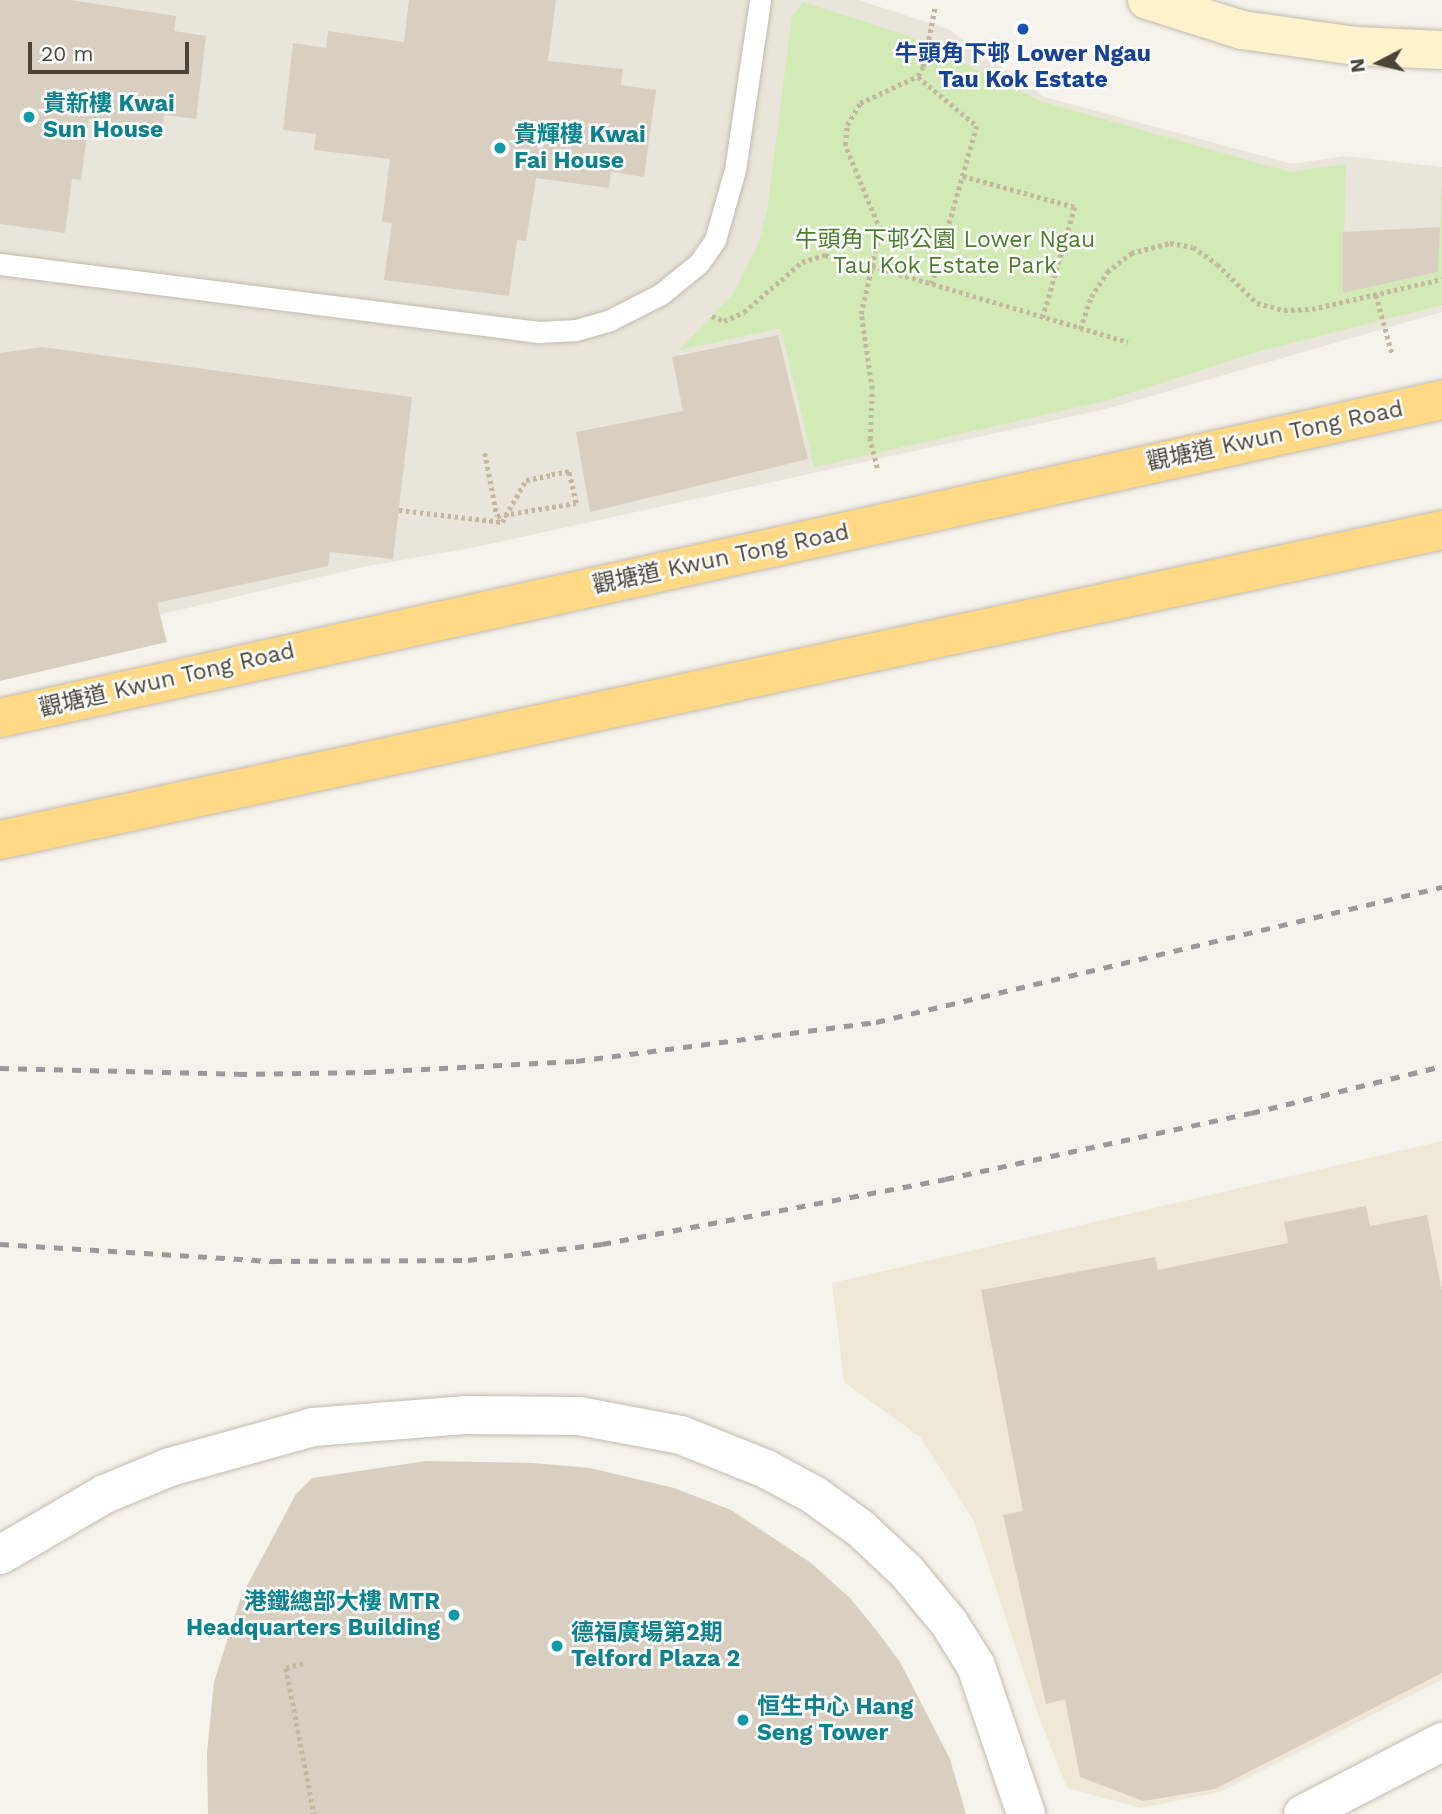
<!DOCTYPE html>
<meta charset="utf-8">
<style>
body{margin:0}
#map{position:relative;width:1442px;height:1814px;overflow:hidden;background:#f6f3ec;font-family:"Work Sans","Noto Sans TC",sans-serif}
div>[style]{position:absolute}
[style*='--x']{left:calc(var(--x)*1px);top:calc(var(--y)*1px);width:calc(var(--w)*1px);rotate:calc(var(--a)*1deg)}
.residential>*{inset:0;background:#eae5da}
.education>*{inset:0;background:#efe8d6}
.green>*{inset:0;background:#d2eab5}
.building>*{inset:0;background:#d8cfc1}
.path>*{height:4.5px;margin-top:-2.25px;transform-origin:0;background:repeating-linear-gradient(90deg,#c4b79f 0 3.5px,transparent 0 7px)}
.roads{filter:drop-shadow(0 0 2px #c2bbae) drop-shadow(0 0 2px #c2bbae)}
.service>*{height:21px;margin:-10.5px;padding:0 10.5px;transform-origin:10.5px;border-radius:10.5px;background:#fff}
.minor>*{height:38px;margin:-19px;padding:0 19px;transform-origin:19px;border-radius:19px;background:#fff}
.tertiary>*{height:38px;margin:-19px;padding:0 19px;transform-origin:19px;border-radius:19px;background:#fff}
.secondary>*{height:38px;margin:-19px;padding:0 19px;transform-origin:19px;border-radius:19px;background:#fff3cd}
.trunk>*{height:38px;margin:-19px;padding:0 19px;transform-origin:19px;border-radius:19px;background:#ffd985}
.rail>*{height:5px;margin-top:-2.5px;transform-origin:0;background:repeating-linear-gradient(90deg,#9a9a9a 0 9px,transparent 0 18px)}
.path-bridge>*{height:4.5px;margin-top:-2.25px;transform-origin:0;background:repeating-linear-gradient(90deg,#c4b79f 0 3.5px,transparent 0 7px)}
.dots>*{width:19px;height:19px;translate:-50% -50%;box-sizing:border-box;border:4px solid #fff;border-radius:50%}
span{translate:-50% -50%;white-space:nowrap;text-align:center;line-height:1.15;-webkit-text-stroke:5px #fff;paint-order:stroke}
.transit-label{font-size:23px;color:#164399;font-weight:700}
.culture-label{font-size:23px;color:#0d838f;font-weight:700}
.left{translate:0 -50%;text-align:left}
.right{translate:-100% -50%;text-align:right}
.park-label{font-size:23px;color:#4a7f2a}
.street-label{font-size:23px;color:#4b4439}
.north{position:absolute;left:1344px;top:28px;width:70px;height:70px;-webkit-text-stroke:5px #fff;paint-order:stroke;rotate:263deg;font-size:19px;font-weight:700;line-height:28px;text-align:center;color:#4b4439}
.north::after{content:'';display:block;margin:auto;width:24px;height:32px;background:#4b4439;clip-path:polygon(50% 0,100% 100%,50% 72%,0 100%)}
.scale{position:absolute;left:28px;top:42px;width:161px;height:32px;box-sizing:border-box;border:4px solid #4b4439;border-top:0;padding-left:9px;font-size:21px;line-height:24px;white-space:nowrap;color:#4b4439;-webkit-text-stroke:5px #fff;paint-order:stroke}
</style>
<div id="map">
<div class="residential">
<i style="clip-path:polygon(0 0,858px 0,948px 29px,1045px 97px,1292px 164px,1345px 156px,1442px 167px,1442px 312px,1106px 409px,476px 547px,363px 567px,0 652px)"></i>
</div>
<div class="education">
<i style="clip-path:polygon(1442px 1141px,1442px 1680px,1220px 1792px,1141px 1808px,1067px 1788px,1037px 1712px,973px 1519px,920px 1437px,844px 1382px,832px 1283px)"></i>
</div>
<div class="green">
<i style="clip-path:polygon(803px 2px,906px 35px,1040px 101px,1290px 172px,1346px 164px,1343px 293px,1438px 272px,1442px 179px,1442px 305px,1260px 351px,1105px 401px,814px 467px,781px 328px,679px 350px,733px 294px,759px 242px,767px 211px,792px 16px)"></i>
</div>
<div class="building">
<i style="clip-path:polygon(0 0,70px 0,176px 16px,174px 31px,206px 36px,196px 119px,164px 115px,162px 130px,89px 119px,81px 180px,72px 179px,65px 233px,0 224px)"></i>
<i style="clip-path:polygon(409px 0,556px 0,548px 61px,623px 69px,621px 85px,656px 90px,644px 177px,611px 172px,609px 188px,536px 178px,526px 241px,517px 240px,509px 296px,384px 280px,392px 223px,382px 222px,390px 159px,314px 150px,316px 134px,283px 130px,293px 43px,326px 48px,328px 31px,404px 42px)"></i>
<i style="clip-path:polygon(1440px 227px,1438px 272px,1343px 293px,1343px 232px)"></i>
<i style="clip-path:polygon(778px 335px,808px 459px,590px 512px,576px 432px,683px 411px,672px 357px)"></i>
<i style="clip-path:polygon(42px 347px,412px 397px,393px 559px,330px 552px,328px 566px,157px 603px,167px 642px,0 681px,0 353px)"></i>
<i style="clip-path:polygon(1366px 1206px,1370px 1226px,1427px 1215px,1442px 1291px,1442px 1673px,1215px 1789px,1143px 1801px,1080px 1777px,1065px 1699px,1046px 1704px,1003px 1515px,1023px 1511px,981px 1290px,1155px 1257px,1158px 1270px,1288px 1243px,1284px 1222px)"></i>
<i style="clip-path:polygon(426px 1461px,533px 1463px,590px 1468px,674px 1488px,731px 1510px,811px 1563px,850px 1598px,876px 1630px,900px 1662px,950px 1759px,966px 1814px,208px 1814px,207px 1753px,214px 1682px,241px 1597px,296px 1494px,312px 1478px)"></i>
</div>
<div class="path">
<i style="--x:918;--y:77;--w:77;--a:39.7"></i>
<i style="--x:977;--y:126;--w:164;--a:105.9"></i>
<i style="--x:963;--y:176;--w:116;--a:15.5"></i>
<i style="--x:1075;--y:207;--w:115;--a:106.2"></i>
<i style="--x:1376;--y:295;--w:60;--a:74.6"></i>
<i style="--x:712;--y:316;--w:13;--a:23"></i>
<i style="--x:724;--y:321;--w:22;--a:-24"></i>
<i style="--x:744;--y:312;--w:77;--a:-40.8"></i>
<i style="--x:802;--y:262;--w:24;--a:-17"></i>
<i style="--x:825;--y:255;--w:48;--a:13.2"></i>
<i style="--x:872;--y:266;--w:267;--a:16.5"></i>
<i style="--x:1080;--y:329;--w:34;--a:-71"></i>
<i style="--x:1091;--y:297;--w:30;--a:-57"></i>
<i style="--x:1107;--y:272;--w:31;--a:-38"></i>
<i style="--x:1131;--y:253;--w:40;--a:-14.4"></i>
<i style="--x:1170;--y:243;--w:23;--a:10"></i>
<i style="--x:1193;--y:247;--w:29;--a:35"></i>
<i style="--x:1217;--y:264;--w:56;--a:44.3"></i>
<i style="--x:1257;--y:303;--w:28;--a:15"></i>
<i style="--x:1284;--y:310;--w:28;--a:-2"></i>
<i style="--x:1312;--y:309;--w:133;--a:-13"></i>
<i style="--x:485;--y:453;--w:64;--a:79.2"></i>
<i style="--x:497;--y:516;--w:80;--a:-9.3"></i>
<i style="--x:576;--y:503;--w:32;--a:-103"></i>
<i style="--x:569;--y:472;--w:18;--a:171"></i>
<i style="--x:877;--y:468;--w:30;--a:-104"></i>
<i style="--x:870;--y:439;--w:50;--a:-87.7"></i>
<i style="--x:872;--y:389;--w:76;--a:-98.3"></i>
<i style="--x:861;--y:314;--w:86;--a:-77.3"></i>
<i style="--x:880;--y:230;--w:92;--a:-112.4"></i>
<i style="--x:845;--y:145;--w:20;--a:-84"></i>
<i style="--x:847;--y:125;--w:26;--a:-59"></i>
<i style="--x:860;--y:103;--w:64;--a:-25"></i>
<i style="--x:918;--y:76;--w:10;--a:-61"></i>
<i style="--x:923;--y:67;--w:61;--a:-78.7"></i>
<i style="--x:303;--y:1664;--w:17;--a:167"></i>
<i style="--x:286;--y:1668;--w:149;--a:79.1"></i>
</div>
<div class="roads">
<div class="service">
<i style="--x:0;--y:264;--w:543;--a:7.19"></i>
<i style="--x:539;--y:332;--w:37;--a:-3"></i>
<i style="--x:576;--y:330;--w:35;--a:-16"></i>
<i style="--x:610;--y:320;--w:57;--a:-27"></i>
<i style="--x:661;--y:294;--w:49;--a:-39.2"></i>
<i style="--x:699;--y:263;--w:28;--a:-55"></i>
<i style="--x:715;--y:240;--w:73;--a:-74.1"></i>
<i style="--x:735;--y:170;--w:172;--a:-81.6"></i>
</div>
<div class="minor">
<i style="--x:0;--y:1555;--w:121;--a:-30.2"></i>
<i style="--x:105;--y:1494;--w:70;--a:-22.6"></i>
<i style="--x:170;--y:1467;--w:148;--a:-15.6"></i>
<i style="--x:313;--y:1427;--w:152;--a:-4.5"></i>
<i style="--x:465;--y:1415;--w:114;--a:0.5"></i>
<i style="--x:579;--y:1416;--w:104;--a:10.6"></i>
<i style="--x:681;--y:1435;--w:92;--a:21.8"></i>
<i style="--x:766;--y:1469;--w:55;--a:28.4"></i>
<i style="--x:814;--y:1495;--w:57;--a:35.7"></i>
<i style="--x:860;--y:1528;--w:64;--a:43.1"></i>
<i style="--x:907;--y:1572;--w:66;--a:50.5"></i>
<i style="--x:949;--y:1623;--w:51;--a:57.9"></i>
<i style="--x:976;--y:1666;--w:156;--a:71.3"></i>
</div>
<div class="tertiary">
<i style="--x:1303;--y:1814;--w:157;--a:-27.4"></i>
</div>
<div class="secondary">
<i style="--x:1147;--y:0;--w:100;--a:17.5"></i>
<i style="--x:1242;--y:30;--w:115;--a:8"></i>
<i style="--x:1356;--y:46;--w:86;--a:2.7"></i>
</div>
<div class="trunk">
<i style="--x:0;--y:718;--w:1477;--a:-12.44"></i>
<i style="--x:0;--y:840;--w:1475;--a:-12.13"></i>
</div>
</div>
<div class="rail">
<i style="--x:0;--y:1068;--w:238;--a:1.4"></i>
<i style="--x:238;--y:1074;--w:129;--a:-0.9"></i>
<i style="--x:367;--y:1072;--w:209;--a:-3"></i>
<i style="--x:576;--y:1061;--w:303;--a:-7.4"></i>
<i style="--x:876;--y:1022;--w:582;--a:-13.42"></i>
<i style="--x:0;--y:1244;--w:274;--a:3.6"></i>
<i style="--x:273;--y:1261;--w:195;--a:-0.3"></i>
<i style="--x:468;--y:1260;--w:135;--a:-6.8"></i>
<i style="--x:602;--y:1244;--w:349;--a:-10.7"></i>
<i style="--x:945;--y:1179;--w:313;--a:-12.2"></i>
<i style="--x:1251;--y:1113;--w:197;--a:-13.8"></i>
</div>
<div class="path-bridge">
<i style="--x:399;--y:510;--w:104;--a:6.6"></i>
<i style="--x:502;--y:522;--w:48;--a:-60.3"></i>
<i style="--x:526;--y:480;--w:25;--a:-11"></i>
</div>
<div class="dots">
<i style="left:1023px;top:29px;background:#1a4fb4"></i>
<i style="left:29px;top:117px;background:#0f9aa8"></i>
<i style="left:500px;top:148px;background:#0f9aa8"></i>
<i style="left:454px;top:1615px;background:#0f9aa8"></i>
<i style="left:557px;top:1646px;background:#0f9aa8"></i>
<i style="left:743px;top:1720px;background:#0f9aa8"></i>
</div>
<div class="transit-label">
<span style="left:1023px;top:67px">牛頭角下邨 Lower Ngau<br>Tau Kok Estate</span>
</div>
<div class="culture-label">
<span class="left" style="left:43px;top:117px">貴新樓 Kwai<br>Sun House</span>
<span class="left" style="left:514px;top:148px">貴輝樓 Kwai<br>Fai House</span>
<span class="right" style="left:440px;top:1615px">港鐵總部大樓 MTR<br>Headquarters Building</span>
<span class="left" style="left:571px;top:1646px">德福廣場第2期<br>Telford Plaza 2</span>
<span class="left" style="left:757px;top:1720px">恒生中心 Hang<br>Seng Tower</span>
</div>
<div class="park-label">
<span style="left:945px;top:253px">牛頭角下邨公園 Lower Ngau<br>Tau Kok Estate Park</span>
</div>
<div class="street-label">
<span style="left:1275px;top:436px;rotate:-12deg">觀塘道 Kwun Tong Road</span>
<span style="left:721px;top:559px;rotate:-12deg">觀塘道 Kwun Tong Road</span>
<span style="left:167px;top:680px;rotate:-13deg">觀塘道 Kwun Tong Road</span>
</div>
<div class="north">N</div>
<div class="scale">20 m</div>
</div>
